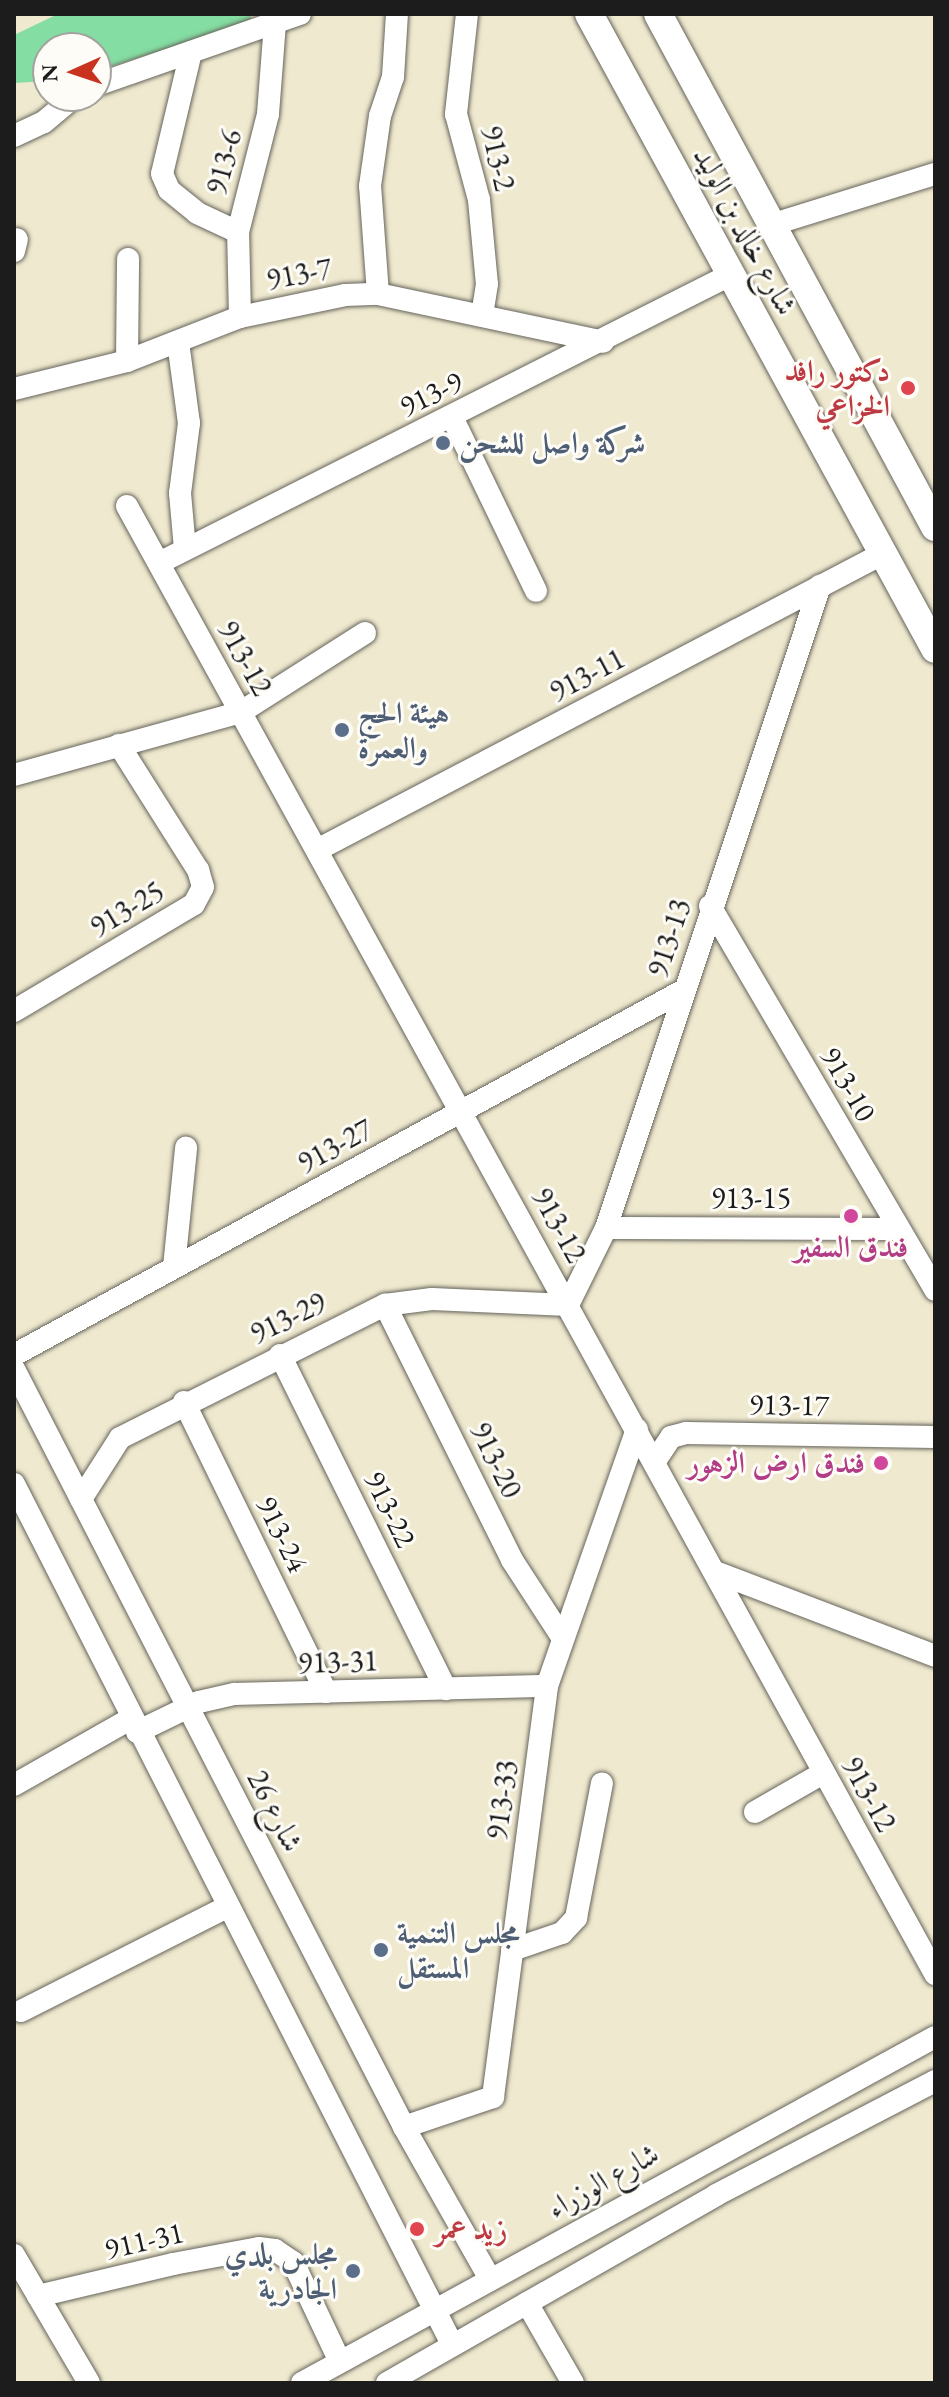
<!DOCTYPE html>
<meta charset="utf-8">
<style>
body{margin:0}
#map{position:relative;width:949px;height:2397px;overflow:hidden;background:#efe9cf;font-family:"EB Garamond",Amiri,serif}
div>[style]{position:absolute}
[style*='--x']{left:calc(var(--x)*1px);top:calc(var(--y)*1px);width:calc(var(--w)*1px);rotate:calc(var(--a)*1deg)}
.green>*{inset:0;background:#84dda2}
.roads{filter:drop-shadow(0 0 2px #66645b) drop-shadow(0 0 2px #66645b)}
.minor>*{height:22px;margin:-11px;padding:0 11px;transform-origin:11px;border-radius:11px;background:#fff}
.major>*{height:28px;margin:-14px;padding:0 14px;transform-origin:14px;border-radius:14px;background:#fff}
.dots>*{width:22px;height:22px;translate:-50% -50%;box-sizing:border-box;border:4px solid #fdfcf7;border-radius:50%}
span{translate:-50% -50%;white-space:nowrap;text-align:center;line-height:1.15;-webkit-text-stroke:6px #fdfcf7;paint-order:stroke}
.street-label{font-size:30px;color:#1c1c1c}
.health-label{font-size:30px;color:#be3a42;font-weight:700}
.right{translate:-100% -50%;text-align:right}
.left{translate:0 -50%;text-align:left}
.service-label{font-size:30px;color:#4e5e75;font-weight:700}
.hotel-label{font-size:30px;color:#b23c85;font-weight:700}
.frame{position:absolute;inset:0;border:16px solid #1c1c1c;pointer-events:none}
.north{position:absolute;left:32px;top:32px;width:80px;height:80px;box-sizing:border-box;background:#fdfcf7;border:2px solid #a3a29f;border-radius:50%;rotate:267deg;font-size:22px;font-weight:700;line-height:32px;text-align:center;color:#1c1c1c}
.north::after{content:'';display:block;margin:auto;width:28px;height:36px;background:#c8321e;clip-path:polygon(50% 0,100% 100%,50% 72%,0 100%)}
</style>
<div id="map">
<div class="green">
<i style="clip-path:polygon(58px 14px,250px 14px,252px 22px,96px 71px,96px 48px,48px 48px,48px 81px,14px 83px,14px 35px)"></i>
</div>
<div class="roads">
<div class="minor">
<i style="--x:467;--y:14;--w:101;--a:96.3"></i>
<i style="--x:456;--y:114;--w:89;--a:75"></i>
<i style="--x:479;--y:200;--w:84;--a:84.6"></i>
<i style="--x:487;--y:284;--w:32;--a:99"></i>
<i style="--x:191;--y:52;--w:125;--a:103.4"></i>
<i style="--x:162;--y:174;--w:17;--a:66"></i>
<i style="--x:169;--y:190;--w:36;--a:39"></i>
<i style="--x:197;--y:213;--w:45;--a:24.9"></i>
<i style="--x:96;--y:85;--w:216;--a:-19.2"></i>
<i style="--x:14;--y:136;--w:33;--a:-25"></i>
<i style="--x:44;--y:122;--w:40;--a:-40"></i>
<i style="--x:774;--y:224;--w:169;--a:-17.3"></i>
<i style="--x:14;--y:251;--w:12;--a:-76"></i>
<i style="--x:378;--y:294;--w:108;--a:-94.2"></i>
<i style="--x:370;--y:186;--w:71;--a:-81.9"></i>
<i style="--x:380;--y:116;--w:41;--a:-71.6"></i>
<i style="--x:393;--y:77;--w:63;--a:-86.4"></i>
<i style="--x:240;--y:317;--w:85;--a:-91.3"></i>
<i style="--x:238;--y:232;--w:122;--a:-75.7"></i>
<i style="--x:268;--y:114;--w:91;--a:-85.6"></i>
<i style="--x:178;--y:342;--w:82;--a:82.3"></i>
<i style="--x:189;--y:423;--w:71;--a:97.3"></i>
<i style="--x:180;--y:493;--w:56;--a:84.9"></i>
<i style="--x:127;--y:361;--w:102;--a:-89.4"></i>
<i style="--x:14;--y:389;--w:116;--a:-13.9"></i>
<i style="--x:127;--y:361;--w:121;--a:-21.3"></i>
<i style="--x:240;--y:317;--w:107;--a:-11.8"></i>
<i style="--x:345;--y:295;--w:33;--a:-2"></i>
<i style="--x:378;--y:294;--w:230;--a:12"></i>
<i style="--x:452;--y:417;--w:193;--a:64.2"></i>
<i style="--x:127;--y:506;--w:1676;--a:61.17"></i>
<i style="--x:159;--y:563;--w:637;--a:-26.77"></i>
<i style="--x:14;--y:775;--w:236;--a:-15.5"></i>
<i style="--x:241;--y:712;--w:147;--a:-32.5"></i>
<i style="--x:317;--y:850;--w:640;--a:-27.65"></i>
<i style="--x:710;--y:906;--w:445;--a:59.6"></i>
<i style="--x:14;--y:1011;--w:209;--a:-30.7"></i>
<i style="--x:194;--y:904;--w:19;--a:-62"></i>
<i style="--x:203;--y:887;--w:18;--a:-106"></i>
<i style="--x:198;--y:870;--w:148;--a:-122.3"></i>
<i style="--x:606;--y:1228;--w:291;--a:0.2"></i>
<i style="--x:174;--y:1267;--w:120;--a:-84.2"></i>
<i style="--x:385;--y:1305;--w:285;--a:63.5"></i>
<i style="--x:512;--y:1560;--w:92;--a:57"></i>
<i style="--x:14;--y:1355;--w:763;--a:-28.58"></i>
<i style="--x:280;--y:1355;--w:373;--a:63.6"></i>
<i style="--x:14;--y:1369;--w:852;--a:62.77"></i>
<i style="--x:404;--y:2127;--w:172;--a:60.5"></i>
<i style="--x:184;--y:1402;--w:323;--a:63.9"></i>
<i style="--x:655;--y:1461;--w:29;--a:-56"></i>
<i style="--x:671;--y:1437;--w:16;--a:-15"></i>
<i style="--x:686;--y:1433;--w:249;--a:0.9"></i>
<i style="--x:14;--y:1484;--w:965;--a:63.01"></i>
<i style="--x:81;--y:1499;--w:72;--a:-57.4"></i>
<i style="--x:120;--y:1438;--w:297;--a:-26.7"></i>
<i style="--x:385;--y:1305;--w:47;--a:-7.3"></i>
<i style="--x:432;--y:1299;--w:136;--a:2.5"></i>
<i style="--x:568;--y:1305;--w:86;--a:-63.7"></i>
<i style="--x:606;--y:1228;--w:677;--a:-71.57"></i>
<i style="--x:718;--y:1573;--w:232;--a:20.9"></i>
<i style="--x:137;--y:1732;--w:69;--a:-25.8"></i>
<i style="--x:199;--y:1702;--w:37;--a:-13"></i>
<i style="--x:235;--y:1694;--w:312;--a:-1.5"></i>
<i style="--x:14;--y:1785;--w:133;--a:-29.6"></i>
<i style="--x:755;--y:1812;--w:78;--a:-29.8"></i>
<i style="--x:512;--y:1950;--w:53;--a:-18.8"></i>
<i style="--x:562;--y:1933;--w:21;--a:-47"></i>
<i style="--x:576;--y:1918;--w:137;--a:-79.1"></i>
<i style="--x:21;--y:2011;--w:231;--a:-26.8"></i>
<i style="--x:404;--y:2127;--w:94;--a:-18.6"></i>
<i style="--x:493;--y:2097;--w:415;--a:-82.5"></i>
<i style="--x:547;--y:1686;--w:272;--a:-70.7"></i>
<i style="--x:14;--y:2255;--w:148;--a:59.6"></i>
<i style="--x:38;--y:2296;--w:139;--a:-13.3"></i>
<i style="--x:173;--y:2264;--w:87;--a:-10.5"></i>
<i style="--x:259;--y:2248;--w:16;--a:7"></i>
<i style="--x:275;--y:2250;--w:22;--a:34"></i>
<i style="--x:293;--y:2262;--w:110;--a:64.8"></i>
<i style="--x:527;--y:2303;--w:92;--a:60.1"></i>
<i style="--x:302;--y:2383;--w:721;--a:-28.66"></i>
<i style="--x:387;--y:2383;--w:379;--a:-29.7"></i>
<i style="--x:716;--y:2195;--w:247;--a:-27.5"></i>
</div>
<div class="major">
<i style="--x:589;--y:14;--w:723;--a:61.41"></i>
<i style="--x:658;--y:14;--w:583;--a:61.63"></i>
</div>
</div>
<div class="dots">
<i style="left:908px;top:388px;background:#e0444e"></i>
<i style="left:443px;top:443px;background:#5c6f8a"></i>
<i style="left:342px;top:730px;background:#5c6f8a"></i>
<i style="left:851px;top:1216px;background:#d1479c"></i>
<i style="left:881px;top:1463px;background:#d1479c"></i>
<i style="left:381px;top:1950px;background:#5c6f8a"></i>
<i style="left:417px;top:2229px;background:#e0444e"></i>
<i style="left:353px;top:2271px;background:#5c6f8a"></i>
</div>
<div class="street-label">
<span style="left:498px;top:158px;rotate:77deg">913-2</span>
<span style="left:224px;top:162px;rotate:-75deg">913-6</span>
<span style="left:745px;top:231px;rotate:62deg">شارع خالد بن الوليد</span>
<span style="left:299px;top:274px;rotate:-11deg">913-7</span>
<span style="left:431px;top:394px;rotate:-26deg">913-9</span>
<span style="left:245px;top:658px;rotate:61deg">913-12</span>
<span style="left:587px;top:675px;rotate:-28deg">913-11</span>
<span style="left:127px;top:909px;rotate:-31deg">913-25</span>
<span style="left:669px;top:938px;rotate:-72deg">913-13</span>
<span style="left:848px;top:1084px;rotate:60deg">913-10</span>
<span style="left:335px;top:1146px;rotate:-29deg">913-27</span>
<span style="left:751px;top:1198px">913-15</span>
<span style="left:559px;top:1225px;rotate:61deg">913-12</span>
<span style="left:288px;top:1318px;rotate:-26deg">913-29</span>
<span style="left:789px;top:1405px;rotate:1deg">913-17</span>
<span style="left:496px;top:1460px;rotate:64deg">913-20</span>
<span style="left:390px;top:1509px;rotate:64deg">913-22</span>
<span style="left:282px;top:1534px;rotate:64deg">913-24</span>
<span style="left:338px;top:1662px;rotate:-2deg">913-31</span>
<span style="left:869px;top:1794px;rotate:61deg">913-12</span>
<span style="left:502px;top:1800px;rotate:-82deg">913-33</span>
<span style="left:275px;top:1811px;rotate:63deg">شارع 26</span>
<span style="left:603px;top:2181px;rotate:-29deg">شارع الوزراء</span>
<span style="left:144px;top:2241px;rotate:-13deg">911-31</span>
</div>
<div class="health-label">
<span class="right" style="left:890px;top:388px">دكتور رافد<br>الخزاعي</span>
<span class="left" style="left:435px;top:2229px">زيد عمر</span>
</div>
<div class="service-label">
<span class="left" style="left:459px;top:443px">شركة واصل للشحن</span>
<span class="left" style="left:358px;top:730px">هيئة الحج<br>والعمرة</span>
<span class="left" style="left:397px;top:1950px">مجلس التنمية<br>المستقل</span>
<span class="right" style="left:337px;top:2271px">مجلس بلدي<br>الجادرية</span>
</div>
<div class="hotel-label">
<span style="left:851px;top:1247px">فندق السفير</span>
<span class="right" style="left:865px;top:1463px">فندق ارض الزهور</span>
</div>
<div class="frame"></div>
<div class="north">N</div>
</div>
